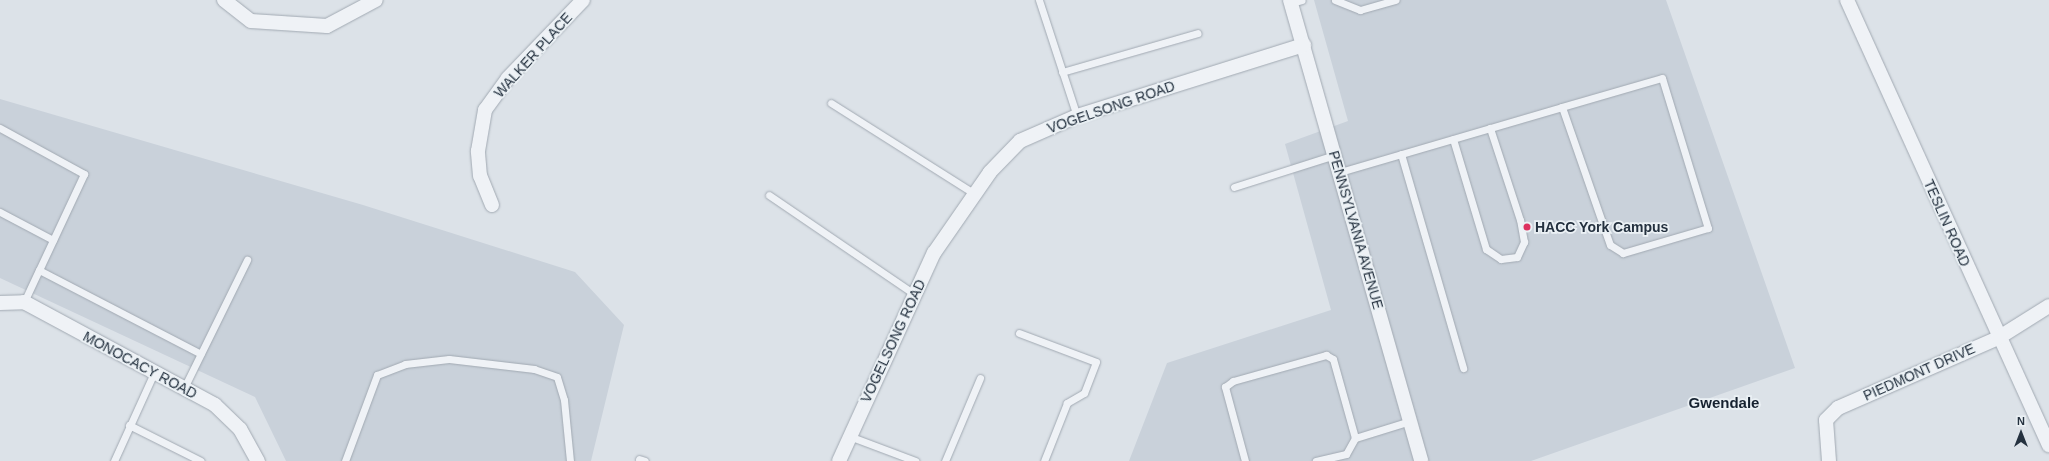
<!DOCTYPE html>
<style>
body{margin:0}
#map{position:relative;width:2049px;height:461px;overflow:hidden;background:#dce2e8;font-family:Arial,sans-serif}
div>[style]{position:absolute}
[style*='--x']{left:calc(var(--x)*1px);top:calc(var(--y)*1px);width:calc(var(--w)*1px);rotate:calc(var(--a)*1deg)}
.built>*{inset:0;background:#c9d1da}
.roads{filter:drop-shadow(0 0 1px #a1a9b2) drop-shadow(0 0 1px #a1a9b2)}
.lane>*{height:7px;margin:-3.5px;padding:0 3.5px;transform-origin:3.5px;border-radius:3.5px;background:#eff2f6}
.street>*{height:14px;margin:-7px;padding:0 7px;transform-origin:7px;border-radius:7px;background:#eff2f6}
.dots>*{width:11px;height:11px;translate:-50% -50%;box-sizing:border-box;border:2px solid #ebf1f5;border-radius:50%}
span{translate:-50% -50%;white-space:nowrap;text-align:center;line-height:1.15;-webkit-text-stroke:3.5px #ebf1f5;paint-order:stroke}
.street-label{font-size:14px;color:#24313f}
.poi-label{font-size:14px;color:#24313f;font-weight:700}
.left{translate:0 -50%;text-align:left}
.neighbourhood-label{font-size:15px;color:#162230;font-weight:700}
.north{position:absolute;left:2001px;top:413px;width:40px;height:40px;-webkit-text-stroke:3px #ebf1f5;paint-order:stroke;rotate:0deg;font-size:11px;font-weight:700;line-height:16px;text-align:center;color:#24313f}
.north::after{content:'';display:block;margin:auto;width:14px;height:18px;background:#24313f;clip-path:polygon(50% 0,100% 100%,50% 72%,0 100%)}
</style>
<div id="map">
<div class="built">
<i style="clip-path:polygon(1314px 0,1666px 0,1795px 368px,1531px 461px,1129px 461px,1167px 363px,1331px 310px,1285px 144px,1348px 121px)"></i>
<i style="clip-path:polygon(0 99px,363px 205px,575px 272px,624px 325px,591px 461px,286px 461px,255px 397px,0 278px)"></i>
</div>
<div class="roads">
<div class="lane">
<i style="--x:1039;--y:0;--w:122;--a:71.9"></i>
<i style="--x:1335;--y:0;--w:27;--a:22"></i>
<i style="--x:1360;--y:10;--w:37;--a:-16"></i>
<i style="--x:1291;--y:3;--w:11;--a:-15"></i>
<i style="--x:1062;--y:72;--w:141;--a:-16"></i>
<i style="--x:831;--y:103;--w:170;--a:32.3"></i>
<i style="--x:0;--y:128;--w:96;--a:28.7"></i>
<i style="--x:84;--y:174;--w:106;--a:115.1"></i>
<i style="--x:1453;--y:139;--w:115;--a:73.3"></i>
<i style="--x:1486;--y:249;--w:18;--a:34"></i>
<i style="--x:1501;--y:259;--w:16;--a:-7"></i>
<i style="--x:1517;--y:257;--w:17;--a:-65"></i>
<i style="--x:1524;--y:242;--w:22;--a:-100"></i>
<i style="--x:1520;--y:220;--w:97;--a:-108.1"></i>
<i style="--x:1401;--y:154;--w:223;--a:73.8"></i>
<i style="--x:1340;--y:172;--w:231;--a:-16.3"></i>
<i style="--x:1562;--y:107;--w:104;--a:-16.2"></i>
<i style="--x:1662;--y:78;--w:157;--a:73"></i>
<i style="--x:1708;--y:228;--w:89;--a:163.6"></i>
<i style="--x:1623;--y:253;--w:15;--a:-148"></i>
<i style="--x:1610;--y:245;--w:146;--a:-109.2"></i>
<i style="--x:1234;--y:187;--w:106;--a:-17.6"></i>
<i style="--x:769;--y:195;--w:176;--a:34.3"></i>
<i style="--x:0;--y:212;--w:60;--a:27.8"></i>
<i style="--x:24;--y:302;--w:35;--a:-65"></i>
<i style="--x:39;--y:270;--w:182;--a:27.4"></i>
<i style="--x:1019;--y:333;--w:82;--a:20.6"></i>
<i style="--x:1096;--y:362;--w:33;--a:111"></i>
<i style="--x:1084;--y:393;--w:20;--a:150"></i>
<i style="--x:1067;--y:403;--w:62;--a:111.6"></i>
<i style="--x:184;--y:388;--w:143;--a:-63.8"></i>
<i style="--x:129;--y:425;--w:80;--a:26.6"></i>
<i style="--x:849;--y:436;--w:71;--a:20.7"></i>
<i style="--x:1355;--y:438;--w:58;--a:-17.2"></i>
<i style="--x:639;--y:459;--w:6;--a:18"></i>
<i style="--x:114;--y:461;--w:97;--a:-65.6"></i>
<i style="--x:345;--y:461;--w:92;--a:-69.6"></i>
<i style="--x:377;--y:375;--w:30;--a:-21"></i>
<i style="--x:405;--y:364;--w:44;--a:-6.5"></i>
<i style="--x:449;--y:359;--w:86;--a:6.7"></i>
<i style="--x:534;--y:369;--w:24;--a:19"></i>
<i style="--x:557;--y:377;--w:24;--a:73"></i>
<i style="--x:564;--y:400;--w:61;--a:84.4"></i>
<i style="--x:945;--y:461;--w:90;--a:-67.1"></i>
<i style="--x:1245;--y:461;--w:77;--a:-105.1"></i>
<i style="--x:1225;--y:387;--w:10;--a:-37"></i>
<i style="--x:1233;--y:381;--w:97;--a:-15.6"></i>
<i style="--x:1326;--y:355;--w:8;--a:30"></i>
<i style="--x:1333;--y:359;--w:82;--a:74.4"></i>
<i style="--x:1355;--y:438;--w:18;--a:119"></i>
<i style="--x:1346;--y:454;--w:31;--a:167"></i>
</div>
<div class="street">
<i style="--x:224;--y:0;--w:34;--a:38"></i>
<i style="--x:251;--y:21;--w:76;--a:3.8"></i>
<i style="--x:327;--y:26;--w:55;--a:-28"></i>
<i style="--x:1290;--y:0;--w:479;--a:74.1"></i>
<i style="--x:1847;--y:0;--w:489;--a:65.6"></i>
<i style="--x:492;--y:205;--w:31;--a:-112"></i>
<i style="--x:480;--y:176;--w:25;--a:-95"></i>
<i style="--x:478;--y:151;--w:42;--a:-80.3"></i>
<i style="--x:485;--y:110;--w:39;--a:-54"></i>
<i style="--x:508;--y:78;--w:108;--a:-46.1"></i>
<i style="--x:0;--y:303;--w:24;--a:-2"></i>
<i style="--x:24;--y:302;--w:217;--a:28.3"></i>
<i style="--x:215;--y:405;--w:35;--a:44"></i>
<i style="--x:240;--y:429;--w:37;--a:61"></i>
<i style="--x:839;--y:461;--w:229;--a:-65.5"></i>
<i style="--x:934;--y:253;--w:98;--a:-55.3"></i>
<i style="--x:990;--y:172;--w:43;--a:-45.9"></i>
<i style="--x:1020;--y:141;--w:62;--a:-23.7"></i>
<i style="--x:1077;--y:116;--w:238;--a:-17.4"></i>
<i style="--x:1829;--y:461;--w:41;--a:-94.2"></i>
<i style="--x:1826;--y:420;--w:17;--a:-45"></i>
<i style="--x:1838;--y:408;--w:175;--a:-23.6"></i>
<i style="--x:1998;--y:338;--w:60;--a:-32.1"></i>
</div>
</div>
<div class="dots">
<i style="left:1527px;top:227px;background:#dd315f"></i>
</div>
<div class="street-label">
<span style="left:533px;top:55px;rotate:-48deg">WALKER PLACE</span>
<span style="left:1111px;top:107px;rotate:-19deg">VOGELSONG ROAD</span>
<span style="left:1947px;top:223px;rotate:66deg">TESLIN ROAD</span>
<span style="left:1356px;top:230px;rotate:74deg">PENNSYLVANIA AVENUE</span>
<span style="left:893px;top:341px;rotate:-65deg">VOGELSONG ROAD</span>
<span style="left:140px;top:365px;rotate:28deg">MONOCACY ROAD</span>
<span style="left:1919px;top:372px;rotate:-24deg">PIEDMONT DRIVE</span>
</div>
<div class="poi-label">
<span class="left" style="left:1535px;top:227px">HACC York Campus</span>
</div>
<div class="neighbourhood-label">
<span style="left:1724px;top:403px">Gwendale</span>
</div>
<div class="north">N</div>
</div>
